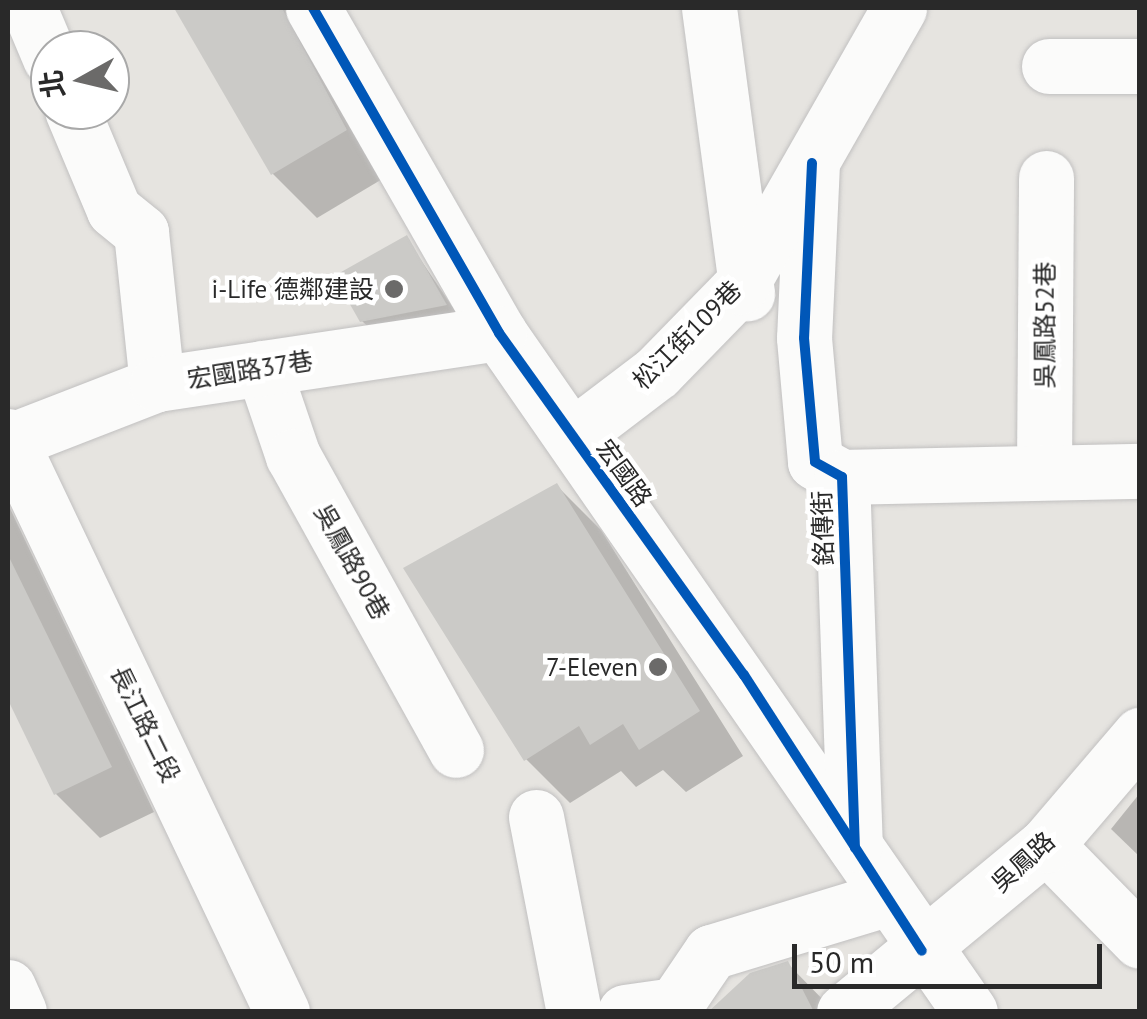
<!DOCTYPE html>
<meta charset="utf-8">
<style>
body{margin:0}
#map{position:relative;width:1147px;height:1019px;overflow:hidden;background:#e6e4e0;font-family:"PT Sans","Noto Sans TC",sans-serif}
div>[style]{position:absolute}
[style*='--x']{left:calc(var(--x)*1px);top:calc(var(--y)*1px);width:calc(var(--w)*1px);rotate:calc(var(--a)*1deg)}
.shadow>*{inset:0;background:#0003}
.building>*{inset:0;background:#cbcac7}
.roads{filter:drop-shadow(0 0 2px #c1c0c0) drop-shadow(0 0 2px #c1c0c0)}
.minor>*{height:55px;margin:-27.5px;padding:0 27.5px;transform-origin:27.5px;border-radius:27.5px;background:#fbfbfa}
.cycleway>*{height:10px;margin:-5px;padding:0 5px;transform-origin:5px;border-radius:5px;background:#0057b8}
.dots>*{width:28px;height:28px;translate:-50% -50%;box-sizing:border-box;border:5px solid #fff;border-radius:50%}
span{translate:-50% -50%;white-space:nowrap;text-align:center;line-height:1.15;-webkit-text-stroke:9px #fff;paint-order:stroke}
.poi-label{font-size:25px;color:#292929}
.right{translate:-100% -50%;text-align:right}
.street-label{font-size:25px;color:#292929}
.frame{position:absolute;inset:0;border:10px solid #292929;pointer-events:none}
.north{position:absolute;left:30px;top:30px;width:100px;height:100px;box-sizing:border-box;background:#fff;border:2px solid #a9a9a9;border-radius:50%;rotate:262deg;font-size:28px;font-weight:700;line-height:40px;text-align:center;color:#292929}
.north::after{content:'';display:block;margin:auto;width:35px;height:45px;background:#6b6a69;clip-path:polygon(50% 0,100% 100%,50% 72%,0 100%)}
.scale{position:absolute;left:792px;top:944px;width:310px;height:45px;box-sizing:border-box;border:5px solid #292929;border-top:0;padding-left:12px;font-size:30px;line-height:35px;white-space:nowrap;color:#292929;-webkit-text-stroke:8px #fff;paint-order:stroke}
</style>
<div id="map">
<div class="shadow">
<i style="clip-path:polygon(177px 8px,299px 8px,389px 175px,317px 218px,273px 174px)"></i>
<i style="clip-path:polygon(406px 238px,464px 324px,382px 340px,362px 321px)"></i>
<i style="clip-path:polygon(557px 486px,601px 530px,743px 756px,686px 792px,663px 770px,636px 787px,621px 771px,570px 803px,526px 759px)"></i>
<i style="clip-path:polygon(8px 504px,154px 812px,100px 838px,56px 794px,8px 695px)"></i>
<i style="clip-path:polygon(1140px 793px,1140px 857px,1111px 829px)"></i>
<i style="clip-path:polygon(788px 964px,835px 1012px,717px 1012px)"></i>
</div>
<div class="building">
<i style="clip-path:polygon(174px 8px,282px 8px,347px 130px,271px 175px)"></i>
<i style="clip-path:polygon(407px 235px,447px 305px,360px 322px,334px 276px)"></i>
<i style="clip-path:polygon(557px 483px,700px 711px,639px 750px,623px 724px,590px 745px,579px 726px,524px 761px,403px 568px)"></i>
<i style="clip-path:polygon(8px 555px,112px 767px,54px 795px,8px 700px)"></i>
<i style="clip-path:polygon(788px 961px,814px 1012px,708px 1012px,750px 973px)"></i>
</div>
<div class="roads">
<div class="minor">
<i style="--x:29;--y:8;--w:54;--a:67.2"></i>
<i style="--x:313;--y:8;--w:374;--a:60.2"></i>
<i style="--x:499;--y:333;--w:826;--a:55.25"></i>
<i style="--x:709;--y:8;--w:288;--a:82.4"></i>
<i style="--x:1049;--y:66;--w:91;--a:0"></i>
<i style="--x:72;--y:110;--w:108;--a:67.2"></i>
<i style="--x:114;--y:210;--w:35;--a:39"></i>
<i style="--x:141;--y:232;--w:153;--a:84"></i>
<i style="--x:812;--y:163;--w:175;--a:92.6"></i>
<i style="--x:804;--y:338;--w:124;--a:84.9"></i>
<i style="--x:815;--y:462;--w:31;--a:29"></i>
<i style="--x:842;--y:477;--w:368;--a:88"></i>
<i style="--x:263;--y:368;--w:93;--a:71.2"></i>
<i style="--x:293;--y:456;--w:336;--a:61"></i>
<i style="--x:8;--y:436;--w:638;--a:64.56"></i>
<i style="--x:573;--y:436;--w:106;--a:-37.3"></i>
<i style="--x:657;--y:372;--w:119;--a:-45.7"></i>
<i style="--x:740;--y:287;--w:321;--a:-60.3"></i>
<i style="--x:10;--y:441;--w:158;--a:-21.2"></i>
<i style="--x:157;--y:384;--w:346;--a:-8.5"></i>
<i style="--x:1044;--y:471;--w:293;--a:-89.6"></i>
<i style="--x:842;--y:477;--w:298;--a:-1.2"></i>
<i style="--x:536;--y:817;--w:199;--a:79"></i>
<i style="--x:1046;--y:845;--w:134;--a:45.6"></i>
<i style="--x:8;--y:987;--w:27;--a:66"></i>
<i style="--x:625;--y:1012;--w:50;--a:-8"></i>
<i style="--x:675;--y:1005;--w:64;--a:-55.8"></i>
<i style="--x:711;--y:952;--w:186;--a:-16.9"></i>
<i style="--x:844;--y:1012;--w:262;--a:-39.6"></i>
<i style="--x:1046;--y:845;--w:145;--a:-49.5"></i>
</div>
</div>
<div class="cycleway">
<i style="--x:313;--y:8;--w:374;--a:60.2"></i>
<i style="--x:499;--y:333;--w:421;--a:54.4"></i>
<i style="--x:744;--y:675;--w:328;--a:57.2"></i>
<i style="--x:812;--y:163;--w:175;--a:92.6"></i>
<i style="--x:804;--y:338;--w:124;--a:84.9"></i>
<i style="--x:815;--y:462;--w:31;--a:29"></i>
<i style="--x:842;--y:477;--w:371;--a:88"></i>
</div>
<div class="dots">
<i style="left:394px;top:289px;background:#6b6a69"></i>
<i style="left:658px;top:667px;background:#6b6a69"></i>
</div>
<div class="poi-label">
<span class="right" style="left:374px;top:289px">i-Life 德鄰建設</span>
<span class="right" style="left:638px;top:667px">7-Eleven</span>
</div>
<div class="street-label">
<span style="left:1045px;top:325px;rotate:-90deg">吳鳳路52巷</span>
<span style="left:687px;top:335px;rotate:-45deg">松江街109巷</span>
<span style="left:250px;top:370px;rotate:-9deg">宏國路37巷</span>
<span style="left:624px;top:473px;rotate:54deg">宏國路</span>
<span style="left:823px;top:528px;rotate:-92deg">銘傳街</span>
<span style="left:352px;top:562px;rotate:61deg">吳鳳路90巷</span>
<span style="left:145px;top:724px;rotate:64deg">長江路二段</span>
<span style="left:1023px;top:862px;rotate:-42deg">吳鳳路</span>
</div>
<div class="frame"></div>
<div class="north">北</div>
<div class="scale">50 m</div>
</div>
